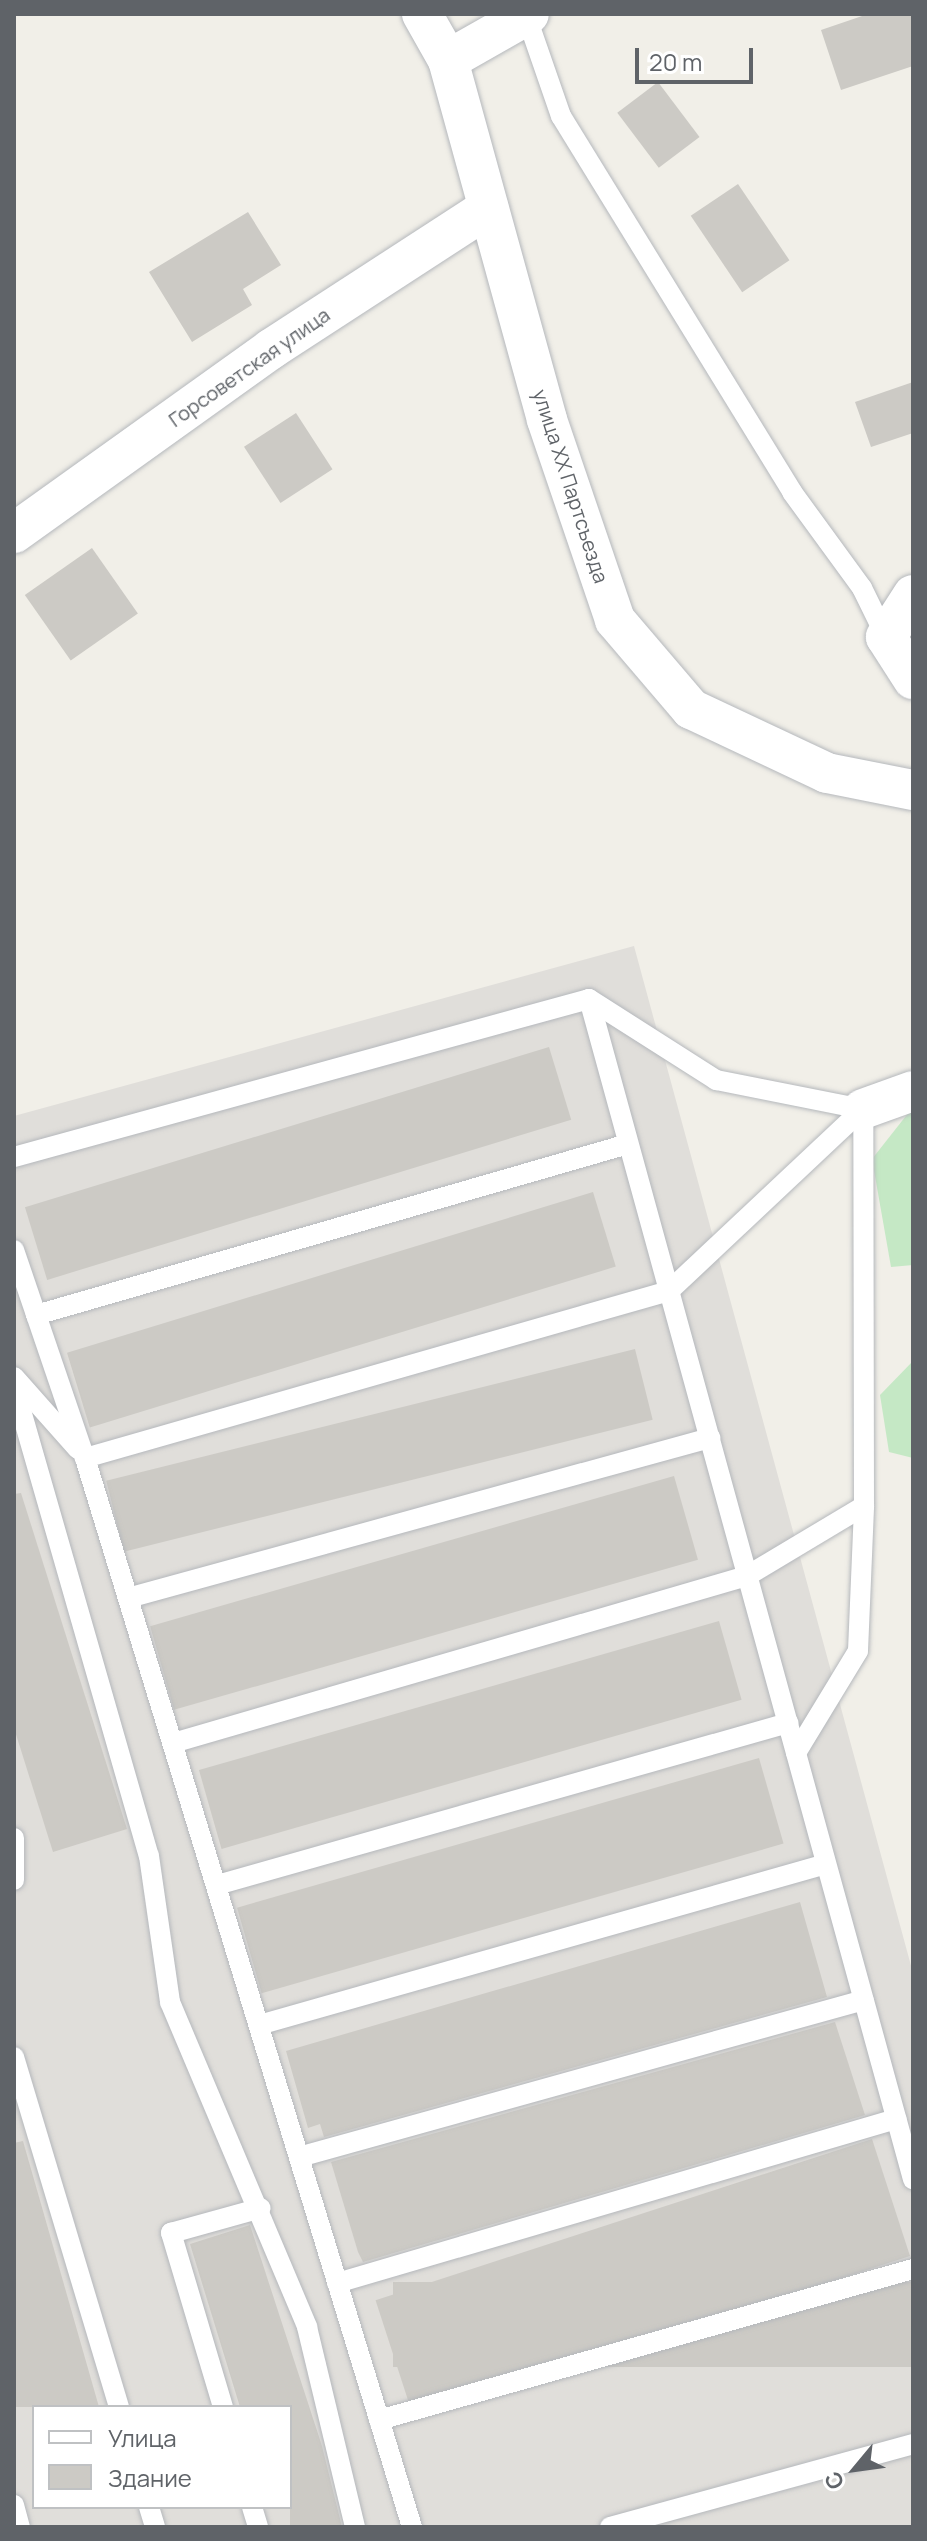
<!DOCTYPE html>
<meta charset="utf-8">
<style>
body{margin:0}
#map{position:relative;width:927px;height:2541px;overflow:hidden;background:#f1efe8;font-family:Manrope,sans-serif}
div>[style]{position:absolute}
[style*='--x']{left:calc(var(--x)*1px);top:calc(var(--y)*1px);width:calc(var(--w)*1px);rotate:calc(var(--a)*1deg)}
.industrial>*{inset:0;background:#e0deda}
.green>*{inset:0;background:#c5e8c5}
.building>*{inset:0;background:#cccac5;transform-origin:0 0}
.roads{filter:drop-shadow(0 0 2px #b5b8bc) drop-shadow(0 0 2px #b5b8bc)}
.service>*{height:20px;margin:-10px;padding:0 10px;transform-origin:10px;border-radius:10px;background:#fff}
.minor>*{height:40px;margin:-20px;padding:0 20px;transform-origin:20px;border-radius:20px;background:#fff}
span{translate:-50% -50%;white-space:nowrap;text-align:center;line-height:1.15;-webkit-text-stroke:6px #fff;paint-order:stroke}
.street-label{font-size:20px;color:#5f6368}
.frame{position:absolute;inset:0;border:16px solid #5f6368;pointer-events:none}
.legend{position:absolute;left:32px;top:2405px;width:260px;height:104px;box-sizing:border-box;background:#fff;border:2px solid #bfc1c3;margin:0;padding:10px 14px;list-style:none;font-size:24px;color:#5f6368}
.legend li{display:flex;align-items:center;gap:16px;height:40px}
.legend b{width:40px;border:2px solid #bfc1c3}
.north{position:absolute;left:815px;top:2429px;width:80px;height:80px;-webkit-text-stroke:6px #fff;paint-order:stroke;rotate:241deg;font-size:22px;font-weight:700;line-height:32px;text-align:center;color:#5f6368}
.north::after{content:'';display:block;margin:auto;width:28px;height:36px;background:#5f6368;clip-path:polygon(50% 0,100% 100%,50% 72%,0 100%)}
.scale{position:absolute;left:635px;top:48px;width:118px;height:36px;box-sizing:border-box;border:4px solid #5f6368;border-top:0;padding-left:10px;font-size:24px;line-height:28px;white-space:nowrap;color:#5f6368;-webkit-text-stroke:6px #fff;paint-order:stroke}
</style>
<div id="map">
<div class="industrial">
<i style="clip-path:polygon(evenodd,634px 946px,913px 1973px,913px 2527px,14px 2527px,14px 1116px,634px 946px,34px 2407px,290px 2407px,290px 2507px,34px 2507px,34px 2407px)"></i>
</div>
<div class="green">
<i style="clip-path:polygon(913px 1107px,913px 1265px,891px 1267px,872px 1159px)"></i>
<i style="clip-path:polygon(913px 1361px,913px 1458px,889px 1452px,880px 1395px)"></i>
</div>
<div class="building">
<i style="clip-path:polygon(868px 14px,913px 14px,913px 66px,841px 90px,821px 30px)"></i>
<i style="left:658px;top:82px;width:69px;height:51px;rotate:53deg"></i>
<i style="left:738px;top:184px;width:92px;height:57px;rotate:56deg"></i>
<i style="clip-path:polygon(248px 212px,281px 265px,243px 289px,252px 305px,192px 342px,149px 272px)"></i>
<i style="clip-path:polygon(913px 382px,913px 433px,871px 447px,855px 402px)"></i>
<i style="left:296px;top:413px;width:67px;height:62px;rotate:57deg"></i>
<i style="left:92px;top:548px;width:80px;height:82px;rotate:55deg"></i>
<i style="left:549px;top:1047px;width:76px;height:548px;rotate:73deg"></i>
<i style="left:593px;top:1192px;width:78px;height:550px;rotate:73deg"></i>
<i style="left:635px;top:1349px;width:73px;height:545px;rotate:76deg"></i>
<i style="left:674px;top:1476px;width:87px;height:545px;rotate:74deg"></i>
<i style="clip-path:polygon(21px 1493px,127px 1829px,53px 1852px,14px 1728px,14px 1494px)"></i>
<i style="left:719px;top:1621px;width:82px;height:541px;rotate:74deg"></i>
<i style="left:759px;top:1758px;width:89px;height:543px;rotate:74deg"></i>
<i style="clip-path:polygon(800px 1902px,827px 1997px,324px 2137px,320px 2124px,308px 2128px,286px 2051px)"></i>
<i style="clip-path:polygon(835px 2022px,865px 2115px,363px 2262px,358px 2252px,331px 2162px)"></i>
<i style="left:872px;top:2139px;width:123px;height:522px;rotate:72deg"></i>
<i style="clip-path:polygon(23px 2141px,99px 2407px,14px 2407px,14px 2143px)"></i>
<i style="clip-path:polygon(250px 2225px,322px 2446px,342px 2527px,290px 2527px,290px 2407px,240px 2407px,190px 2244px)"></i>
<i style="left:913px;top:2282px;width:85px;height:520px;rotate:90deg"></i>
</div>
<div class="roads">
<div class="service">
<i style="--x:526;--y:15;--w:107;--a:70.9"></i>
<i style="--x:561;--y:116;--w:441;--a:58.4"></i>
<i style="--x:792;--y:492;--w:119;--a:53.9"></i>
<i style="--x:862;--y:588;--w:55;--a:63.9"></i>
<i style="--x:589;--y:999;--w:1224;--a:74.65"></i>
<i style="--x:14;--y:1157;--w:596;--a:-15.36"></i>
<i style="--x:589;--y:999;--w:151;--a:32.5"></i>
<i style="--x:716;--y:1080;--w:150;--a:11.2"></i>
<i style="--x:14;--y:1250;--w:220;--a:71.2"></i>
<i style="--x:85;--y:1458;--w:1118;--a:72.99"></i>
<i style="--x:36;--y:1315;--w:616;--a:-16.11"></i>
<i style="--x:14;--y:1377;--w:96;--a:48.4"></i>
<i style="--x:14;--y:1386;--w:489;--a:74"></i>
<i style="--x:149;--y:1856;--w:148;--a:81.8"></i>
<i style="--x:170;--y:2002;--w:353;--a:67.1"></i>
<i style="--x:307;--y:2327;--w:206;--a:76.5"></i>
<i style="--x:85;--y:1458;--w:607;--a:-15.96"></i>
<i style="--x:669;--y:1291;--w:266;--a:-43.2"></i>
<i style="--x:128;--y:1598;--w:604;--a:-15.37"></i>
<i style="--x:173;--y:1743;--w:598;--a:-16.22"></i>
<i style="--x:747;--y:1576;--w:136;--a:-30.9"></i>
<i style="--x:864;--y:1506;--w:397;--a:-90.1"></i>
<i style="--x:796;--y:1753;--w:119;--a:-58.7"></i>
<i style="--x:858;--y:1651;--w:145;--a:-87.6"></i>
<i style="--x:14;--y:1838;--w:42;--a:90"></i>
<i style="--x:217;--y:1885;--w:594;--a:-15.84"></i>
<i style="--x:259;--y:2025;--w:589;--a:-15.85"></i>
<i style="--x:14;--y:2057;--w:365;--a:73.3"></i>
<i style="--x:299;--y:2157;--w:586;--a:-15.53"></i>
<i style="--x:337;--y:2283;--w:583;--a:-16.35"></i>
<i style="--x:223;--y:2407;--w:182;--a:-106.6"></i>
<i style="--x:171;--y:2233;--w:93;--a:-15.5"></i>
<i style="--x:379;--y:2420;--w:555;--a:-15.79"></i>
<i style="--x:14;--y:2505;--w:23;--a:75"></i>
<i style="--x:149;--y:2507;--w:21;--a:73"></i>
<i style="--x:252;--y:2507;--w:21;--a:73"></i>
<i style="--x:610;--y:2527;--w:314;--a:-15.3"></i>
</div>
<div class="minor">
<i style="--x:422;--y:14;--w:53;--a:60.5"></i>
<i style="--x:448;--y:60;--w:373;--a:74.6"></i>
<i style="--x:547;--y:420;--w:211;--a:71.2"></i>
<i style="--x:615;--y:620;--w:117;--a:49.5"></i>
<i style="--x:691;--y:709;--w:150;--a:25.2"></i>
<i style="--x:827;--y:773;--w:88;--a:11.2"></i>
<i style="--x:448;--y:60;--w:93;--a:-29.6"></i>
<i style="--x:14;--y:533;--w:316;--a:-35.6"></i>
<i style="--x:271;--y:349;--w:259;--a:-33"></i>
<i style="--x:913;--y:595;--w:50;--a:122.7"></i>
<i style="--x:886;--y:637;--w:50;--a:57.3"></i>
<i style="--x:863;--y:1109;--w:53;--a:-19.8"></i>
</div>
</div>
<div class="street-label">
<span style="left:249px;top:367px;rotate:-35deg">Горсоветская улица</span>
<span style="left:571px;top:486px;rotate:72deg">улица XX Партсъезда</span>
</div>
<div class="frame"></div>
<ul class="legend">
<li><b style="height:10px;background:#fff"></b>Улица</li>
<li><b style="height:22px;background:#cccac5"></b>Здание</li>
</ul>
<div class="north">С</div>
<div class="scale">20 m</div>
</div>
